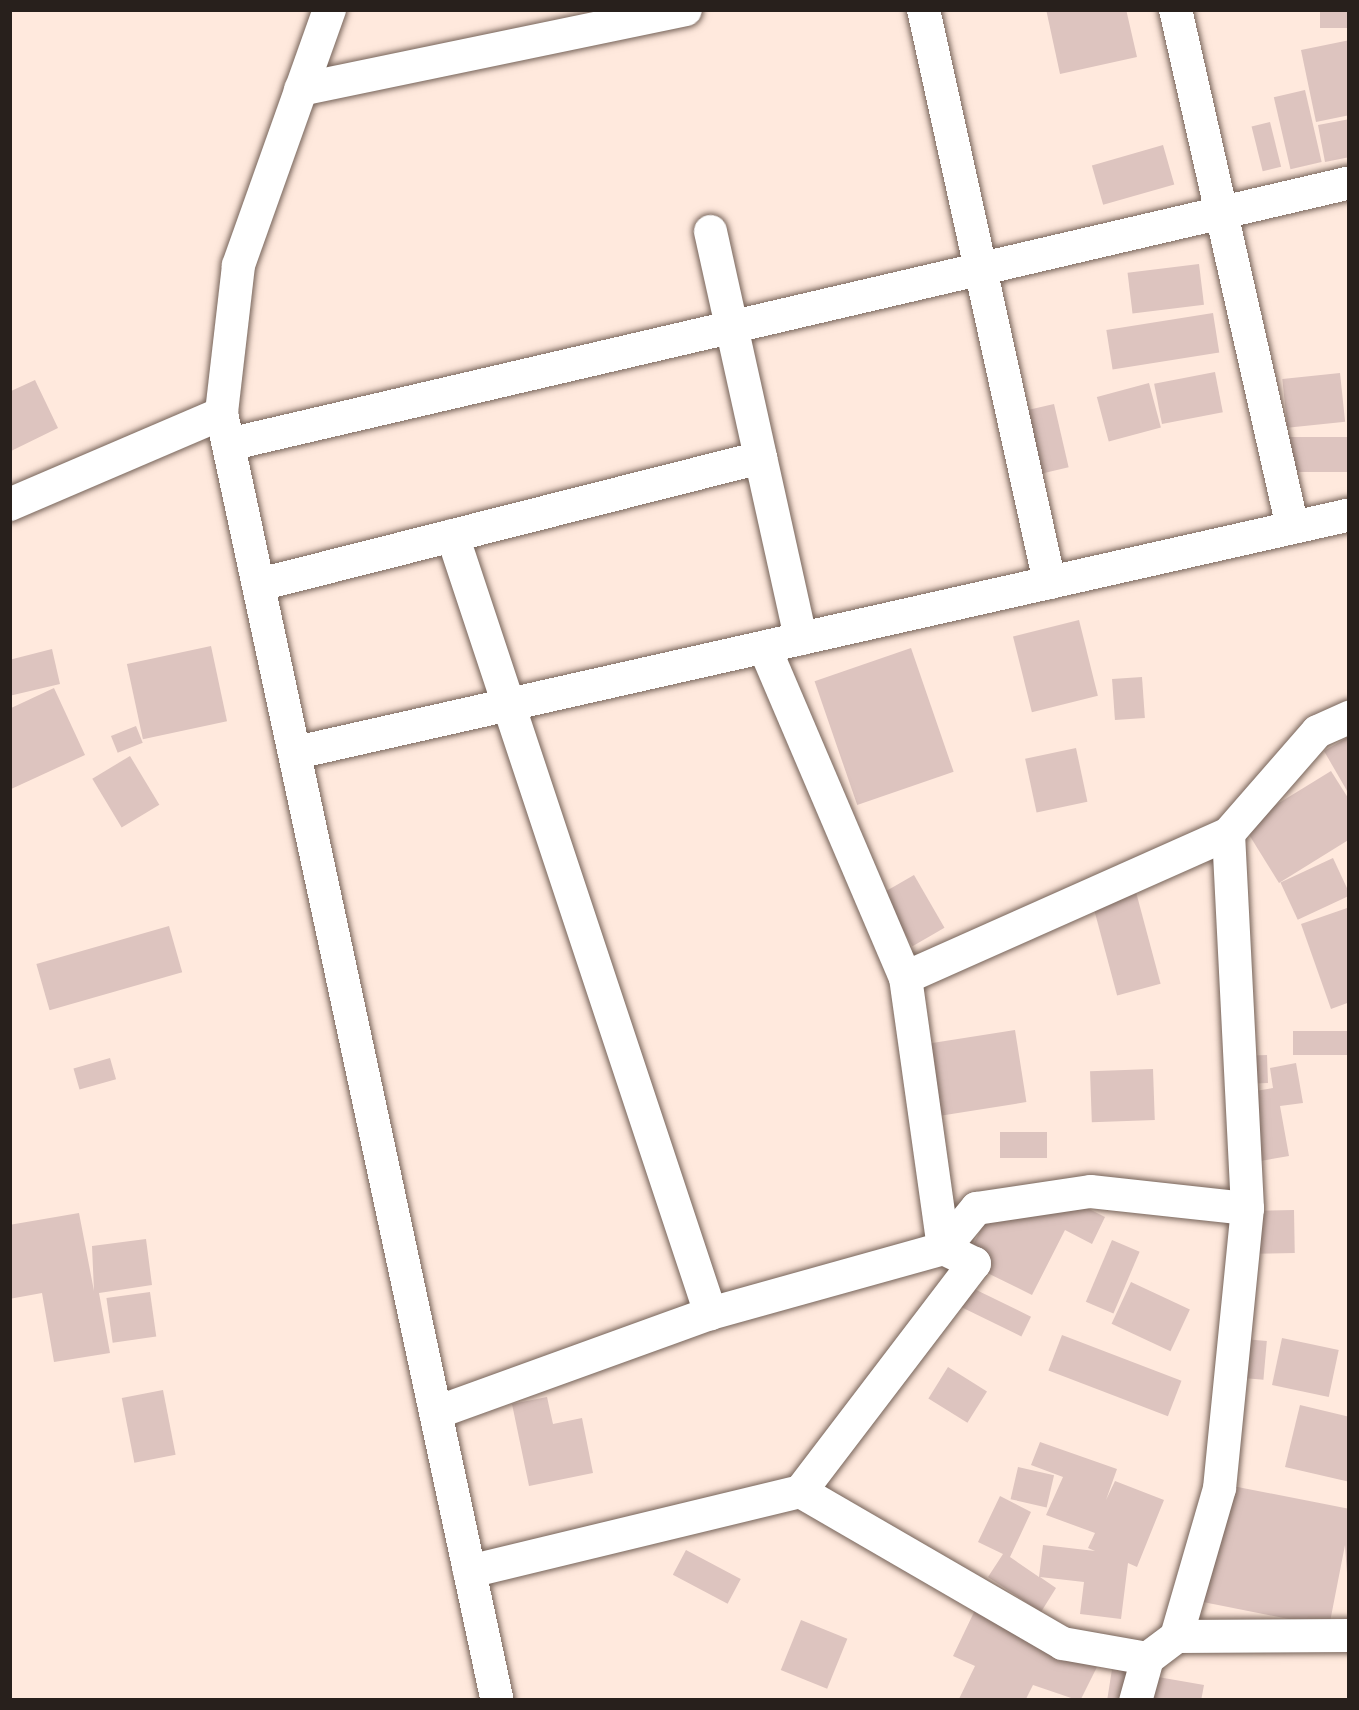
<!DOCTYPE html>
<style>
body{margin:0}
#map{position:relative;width:1359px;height:1710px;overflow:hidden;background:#ffe9dd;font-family:"Fira Sans",sans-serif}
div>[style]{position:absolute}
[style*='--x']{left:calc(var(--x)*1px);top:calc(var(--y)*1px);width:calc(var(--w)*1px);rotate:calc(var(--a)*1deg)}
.building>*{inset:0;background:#ddc4bf;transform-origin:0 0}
.roads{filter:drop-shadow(0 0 3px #766359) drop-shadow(0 0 3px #766359)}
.street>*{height:33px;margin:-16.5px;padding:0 16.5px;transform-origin:16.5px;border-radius:16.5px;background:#fff}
span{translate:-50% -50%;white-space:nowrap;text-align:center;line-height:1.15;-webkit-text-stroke:10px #fffaf8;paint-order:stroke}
.frame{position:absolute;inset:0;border:12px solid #28201c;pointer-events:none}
</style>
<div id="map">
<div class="building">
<i style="clip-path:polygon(1046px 9px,1126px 9px,1137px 57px,1060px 74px)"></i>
<i style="left:1320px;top:9px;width:30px;height:19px"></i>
<i style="clip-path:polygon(1350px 40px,1350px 115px,1316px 122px,1301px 50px)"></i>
<i style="left:1305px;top:90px;width:74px;height:32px;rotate:77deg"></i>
<i style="clip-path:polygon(1350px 119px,1350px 157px,1325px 162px,1318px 125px)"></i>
<i style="left:1270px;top:122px;width:46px;height:19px;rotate:76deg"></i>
<i style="left:1163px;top:145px;width:41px;height:74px;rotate:74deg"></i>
<i style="left:1199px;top:264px;width:41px;height:72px;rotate:83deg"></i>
<i style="left:1213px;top:313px;width:40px;height:108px;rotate:81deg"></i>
<i style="left:1215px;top:372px;width:41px;height:62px;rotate:79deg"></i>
<i style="left:1340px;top:373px;width:49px;height:58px;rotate:84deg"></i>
<i style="clip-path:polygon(35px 380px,58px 428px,9px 452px,9px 392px)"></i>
<i style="left:1149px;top:383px;width:46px;height:54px;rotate:75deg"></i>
<i style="left:1054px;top:404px;width:65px;height:38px;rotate:77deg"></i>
<i style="left:1350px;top:437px;width:35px;height:75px;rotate:90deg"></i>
<i style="left:1079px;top:620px;width:78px;height:68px;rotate:76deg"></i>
<i style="left:211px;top:646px;width:77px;height:86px;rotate:78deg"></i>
<i style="left:911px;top:648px;width:131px;height:102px;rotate:71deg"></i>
<i style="clip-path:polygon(52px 649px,60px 684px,9px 696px,9px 660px)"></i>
<i style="left:1142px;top:677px;width:41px;height:30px;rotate:86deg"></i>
<i style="clip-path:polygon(54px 688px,85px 755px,9px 790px,9px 709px)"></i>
<i style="left:136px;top:726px;width:18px;height:27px;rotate:68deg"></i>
<i style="clip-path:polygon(1350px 736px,1350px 796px,1324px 751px)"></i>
<i style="left:1076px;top:748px;width:55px;height:52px;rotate:78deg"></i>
<i style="left:130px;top:756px;width:57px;height:44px;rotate:59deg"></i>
<i style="clip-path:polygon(1331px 771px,1350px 801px,1350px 839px,1279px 883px,1243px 825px)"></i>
<i style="left:1333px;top:858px;width:41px;height:58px;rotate:65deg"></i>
<i style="left:914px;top:875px;width:61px;height:37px;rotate:60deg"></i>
<i style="left:1136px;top:892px;width:95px;height:45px;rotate:75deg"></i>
<i style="clip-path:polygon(1350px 907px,1350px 1002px,1331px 1009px,1301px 924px)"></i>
<i style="left:169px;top:926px;width:48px;height:138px;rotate:74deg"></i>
<i style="left:1015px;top:1030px;width:73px;height:95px;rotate:81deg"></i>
<i style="left:1350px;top:1031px;width:24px;height:57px;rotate:90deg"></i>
<i style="left:1267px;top:1055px;width:28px;height:43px;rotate:88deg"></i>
<i style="left:110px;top:1058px;width:22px;height:38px;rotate:74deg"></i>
<i style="clip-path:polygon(1296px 1063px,1303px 1103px,1280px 1106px,1289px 1156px,1237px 1165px,1225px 1096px,1273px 1088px,1270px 1068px)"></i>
<i style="left:1153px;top:1069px;width:51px;height:63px;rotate:88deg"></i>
<i style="left:1047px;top:1132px;width:26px;height:47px;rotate:90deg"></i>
<i style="clip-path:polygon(1045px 1187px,1105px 1217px,1092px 1244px,1065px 1230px,1032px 1295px,965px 1262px,996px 1198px)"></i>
<i style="left:1294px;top:1210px;width:43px;height:57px;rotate:89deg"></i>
<i style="clip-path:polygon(79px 1213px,94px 1291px,92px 1246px,146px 1239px,152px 1285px,99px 1293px,110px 1353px,54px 1362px,42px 1293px,9px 1299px,9px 1225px)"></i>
<i style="left:1112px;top:1240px;width:30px;height:67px;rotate:23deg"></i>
<i style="left:960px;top:1282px;width:79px;height:22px;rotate:26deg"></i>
<i style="left:1131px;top:1282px;width:65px;height:46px;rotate:25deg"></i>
<i style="left:150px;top:1292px;width:45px;height:44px;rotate:82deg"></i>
<i style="left:1062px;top:1335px;width:128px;height:38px;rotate:21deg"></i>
<i style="left:1221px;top:1337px;width:46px;height:39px;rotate:5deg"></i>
<i style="left:1282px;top:1338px;width:58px;height:48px;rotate:12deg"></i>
<i style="left:948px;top:1367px;width:46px;height:37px;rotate:32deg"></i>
<i style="left:163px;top:1390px;width:66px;height:42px;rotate:79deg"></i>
<i style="clip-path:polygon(547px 1397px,553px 1424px,582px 1418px,593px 1473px,529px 1486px,512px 1404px)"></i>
<i style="clip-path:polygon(1300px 1405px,1350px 1417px,1350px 1482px,1285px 1467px)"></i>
<i style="clip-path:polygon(1040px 1442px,1117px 1469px,1106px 1500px,1115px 1481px,1164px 1500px,1137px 1567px,1128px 1563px,1121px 1619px,1080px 1614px,1084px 1582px,1040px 1577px,1056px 1588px,1041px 1612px,988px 1577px,1003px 1554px,978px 1542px,1000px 1496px,1031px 1512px,1010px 1557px,1039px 1577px,1043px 1545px,1095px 1551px,1088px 1548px,1095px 1533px,1046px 1515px,1063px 1477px,1031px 1465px)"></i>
<i style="left:1018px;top:1467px;width:37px;height:33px;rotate:13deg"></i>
<i style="clip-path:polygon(1207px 1481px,1350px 1509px,1350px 1615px,1345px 1545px,1329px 1627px,1183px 1598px)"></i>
<i style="left:686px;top:1550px;width:62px;height:28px;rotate:28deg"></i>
<i style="clip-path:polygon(976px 1608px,1097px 1667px,1080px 1701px,1033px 1685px,1025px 1701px,958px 1701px,975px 1666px,953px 1656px)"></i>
<i style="left:801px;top:1620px;width:50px;height:54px;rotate:22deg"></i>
<i style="clip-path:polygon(1112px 1669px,1204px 1685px,1201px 1701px,1107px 1701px)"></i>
</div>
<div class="roads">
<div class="street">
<i style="--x:329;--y:9;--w:272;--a:109.6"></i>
<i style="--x:238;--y:265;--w:149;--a:96.6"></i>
<i style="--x:221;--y:413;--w:1317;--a:77.91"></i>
<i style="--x:923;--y:9;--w:587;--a:77.6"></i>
<i style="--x:1175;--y:9;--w:531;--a:77.27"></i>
<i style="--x:300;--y:89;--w:393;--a:-11.7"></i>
<i style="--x:710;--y:231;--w:417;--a:77.5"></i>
<i style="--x:228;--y:444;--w:1152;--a:-13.14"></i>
<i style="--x:9;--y:504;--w:231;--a:-23.2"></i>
<i style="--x:452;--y:535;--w:820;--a:71.65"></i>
<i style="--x:259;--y:584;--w:517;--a:-14.22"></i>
<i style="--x:764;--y:647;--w:359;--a:66.9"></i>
<i style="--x:905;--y:977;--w:274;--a:82"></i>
<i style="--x:296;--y:752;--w:1081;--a:-12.72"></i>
<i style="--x:905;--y:977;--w:354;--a:-24"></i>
<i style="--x:1228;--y:833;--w:135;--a:-48.9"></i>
<i style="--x:1317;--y:731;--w:36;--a:-24"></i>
<i style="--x:436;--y:1412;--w:291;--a:-19.9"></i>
<i style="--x:710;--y:1313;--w:242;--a:-15.6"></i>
<i style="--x:943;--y:1248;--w:52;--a:-50.5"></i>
<i style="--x:976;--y:1208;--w:115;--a:-8.5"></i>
<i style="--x:1090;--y:1191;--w:158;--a:6.2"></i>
<i style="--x:800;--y:1491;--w:303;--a:30.1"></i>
<i style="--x:1062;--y:1643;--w:86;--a:10"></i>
<i style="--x:469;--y:1571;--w:341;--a:-13.6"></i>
<i style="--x:800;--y:1491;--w:287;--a:-52.7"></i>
<i style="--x:974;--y:1263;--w:34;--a:-154"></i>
<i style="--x:1176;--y:1636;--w:174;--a:-0.3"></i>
<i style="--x:1135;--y:1701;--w:45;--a:-74.4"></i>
<i style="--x:1147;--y:1658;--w:36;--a:-37"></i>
<i style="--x:1176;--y:1636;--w:154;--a:-73.8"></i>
<i style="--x:1219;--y:1488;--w:281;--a:-84.3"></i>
<i style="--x:1247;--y:1208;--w:375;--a:-92.9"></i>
</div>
</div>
<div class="frame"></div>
</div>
